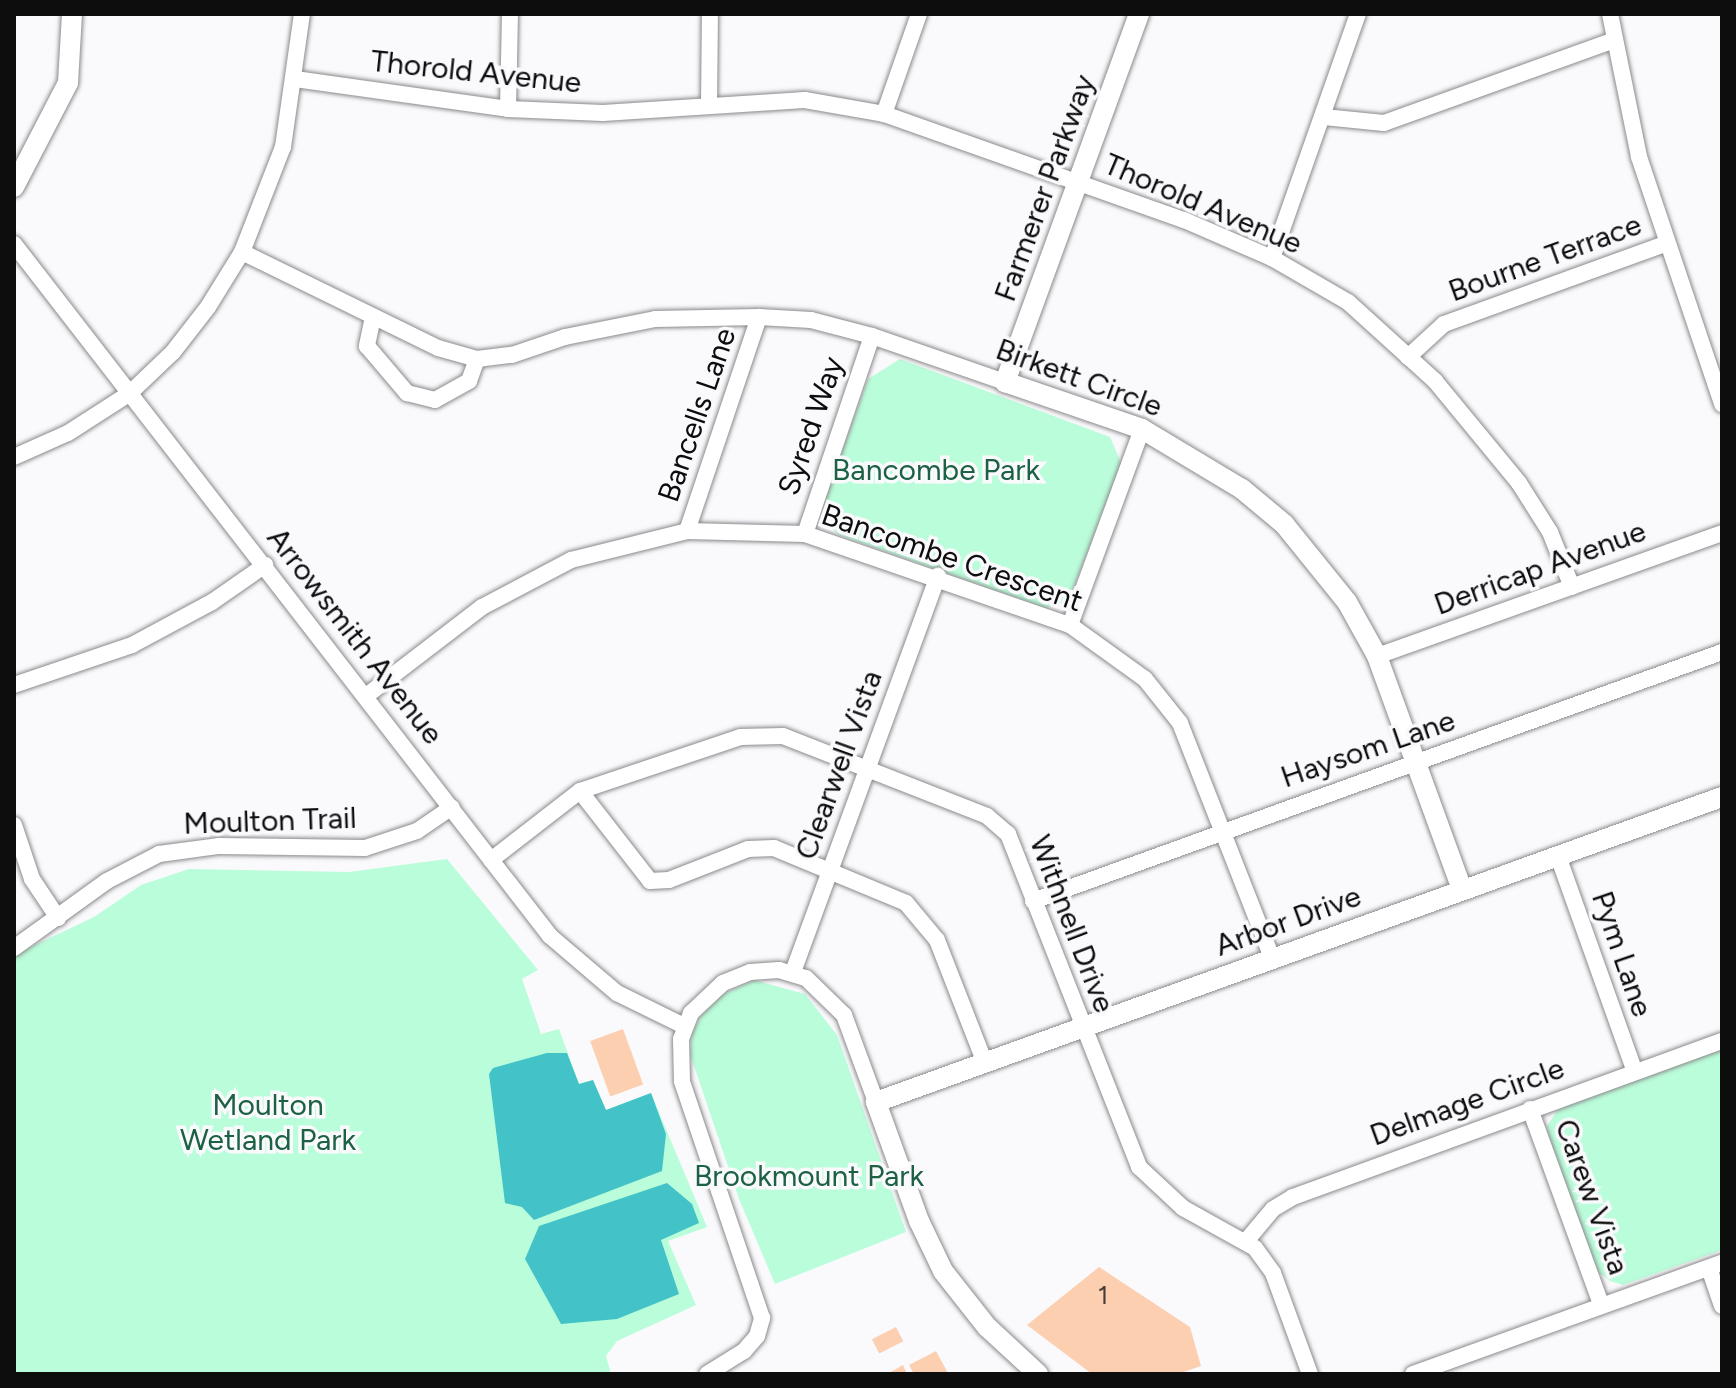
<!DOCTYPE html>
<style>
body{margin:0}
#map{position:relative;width:1736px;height:1388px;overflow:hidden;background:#faf9fc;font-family:Figtree,sans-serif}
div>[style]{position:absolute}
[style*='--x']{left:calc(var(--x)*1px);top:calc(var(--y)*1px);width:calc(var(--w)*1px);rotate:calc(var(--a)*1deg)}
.green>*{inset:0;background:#bafdda}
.water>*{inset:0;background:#43c2c8}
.building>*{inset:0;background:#fdcfb1;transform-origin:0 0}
.roads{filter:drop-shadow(0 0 2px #8b898c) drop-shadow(0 0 2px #8b898c)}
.minor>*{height:16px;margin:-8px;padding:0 8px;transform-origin:8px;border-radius:8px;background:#fff}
.tertiary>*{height:20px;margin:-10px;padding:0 10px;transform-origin:10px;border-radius:10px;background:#fff}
span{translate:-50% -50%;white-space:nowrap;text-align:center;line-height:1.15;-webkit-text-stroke:7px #faf9fc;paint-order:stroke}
.number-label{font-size:26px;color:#493e37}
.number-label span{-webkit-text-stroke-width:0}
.street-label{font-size:30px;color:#0d0d0e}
.park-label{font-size:30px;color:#1c6144}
.frame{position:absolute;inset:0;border:16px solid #0d0d0e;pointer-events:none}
</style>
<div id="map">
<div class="green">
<i style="clip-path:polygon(900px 359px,1110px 437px,1122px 465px,1068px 601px,1046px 608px,839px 535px,826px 523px,822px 506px,868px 379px)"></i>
<i style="clip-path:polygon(447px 859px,538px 970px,522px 979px,541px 1034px,559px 1029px,579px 1084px,593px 1080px,606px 1110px,651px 1093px,707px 1227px,668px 1241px,696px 1305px,617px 1341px,606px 1356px,611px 1374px,14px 1374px,14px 955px,94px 917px,141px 885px,189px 869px,349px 872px)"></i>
<i style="clip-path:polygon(754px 980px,805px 994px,837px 1035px,906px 1232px,775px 1284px,739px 1199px,690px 1054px,692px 1032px,711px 1000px)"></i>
<i style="clip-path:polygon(1709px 1048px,1722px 1050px,1722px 1250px,1623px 1285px,1610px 1281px,1597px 1271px,1548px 1142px,1547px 1126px,1559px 1108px)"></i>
</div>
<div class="water">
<i style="clip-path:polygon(547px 1053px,567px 1053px,579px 1084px,593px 1080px,606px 1110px,651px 1093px,666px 1134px,662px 1171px,534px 1220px,522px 1207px,505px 1203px,489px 1074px,493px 1068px)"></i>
<i style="clip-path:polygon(667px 1183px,692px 1204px,699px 1223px,661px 1240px,679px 1294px,617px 1319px,561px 1324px,525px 1259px,539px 1226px)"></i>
</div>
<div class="building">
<i style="left:623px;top:1029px;width:59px;height:35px;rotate:70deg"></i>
<i style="clip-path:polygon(1099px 1267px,1190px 1327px,1201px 1366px,1178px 1374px,1092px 1374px,1027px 1325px)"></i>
<i style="left:896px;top:1327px;width:16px;height:27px;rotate:63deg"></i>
<i style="clip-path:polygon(936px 1351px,948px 1373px,914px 1374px,909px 1365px)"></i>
<i style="clip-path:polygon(903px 1365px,907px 1374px,887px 1374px)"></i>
</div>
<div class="roads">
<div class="minor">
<i style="--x:1610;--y:14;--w:146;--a:78.5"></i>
<i style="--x:1639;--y:157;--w:261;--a:71.4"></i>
<i style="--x:295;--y:79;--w:215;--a:8"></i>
<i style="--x:508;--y:109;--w:95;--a:2.4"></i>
<i style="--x:603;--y:113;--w:202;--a:-3.7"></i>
<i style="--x:805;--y:100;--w:80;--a:10"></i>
<i style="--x:884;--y:114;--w:318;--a:19.5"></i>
<i style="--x:1184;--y:220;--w:96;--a:23.4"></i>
<i style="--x:1272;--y:258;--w:88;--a:30.1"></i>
<i style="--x:1348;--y:302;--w:118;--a:42.2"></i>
<i style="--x:1435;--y:381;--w:132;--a:50.5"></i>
<i style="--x:1519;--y:483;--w:58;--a:57.7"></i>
<i style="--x:1550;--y:532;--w:59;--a:68.2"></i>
<i style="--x:709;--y:105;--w:91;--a:-89.4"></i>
<i style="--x:508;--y:109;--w:95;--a:-88.8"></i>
<i style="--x:884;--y:114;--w:106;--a:-70.7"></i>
<i style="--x:1324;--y:117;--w:60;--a:5.7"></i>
<i style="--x:1384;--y:123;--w:245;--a:-19.8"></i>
<i style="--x:14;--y:244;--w:875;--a:52.24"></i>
<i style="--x:550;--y:936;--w:88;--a:40.4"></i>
<i style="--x:617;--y:993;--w:75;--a:26.2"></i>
<i style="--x:242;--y:252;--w:218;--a:26.1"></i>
<i style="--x:438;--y:348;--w:41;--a:15.8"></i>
<i style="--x:477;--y:359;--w:35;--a:-7"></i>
<i style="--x:512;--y:355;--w:56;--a:-18.8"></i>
<i style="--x:565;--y:337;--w:92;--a:-11.3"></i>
<i style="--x:655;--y:319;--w:104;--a:-1.1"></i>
<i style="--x:759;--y:317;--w:52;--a:3.3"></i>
<i style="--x:811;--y:320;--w:63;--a:14.7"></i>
<i style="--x:872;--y:336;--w:141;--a:19.1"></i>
<i style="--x:1272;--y:258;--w:259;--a:-70.6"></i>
<i style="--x:373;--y:317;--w:30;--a:102"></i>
<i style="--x:367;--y:346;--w:62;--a:49.6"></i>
<i style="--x:407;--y:393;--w:29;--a:14"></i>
<i style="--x:435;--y:400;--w:39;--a:-29"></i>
<i style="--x:469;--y:381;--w:23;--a:-70"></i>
<i style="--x:1408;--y:357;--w:49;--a:-42.5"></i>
<i style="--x:1444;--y:324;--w:235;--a:-19.9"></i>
<i style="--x:14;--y:457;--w:59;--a:-24"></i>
<i style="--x:68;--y:433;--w:74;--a:-32.8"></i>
<i style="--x:130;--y:393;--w:59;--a:-43.6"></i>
<i style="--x:173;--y:352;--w:57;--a:-52.1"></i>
<i style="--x:208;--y:307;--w:65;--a:-58.3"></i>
<i style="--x:242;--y:252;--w:113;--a:-68.7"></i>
<i style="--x:283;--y:147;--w:134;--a:-81.9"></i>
<i style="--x:687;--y:531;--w:226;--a:-71.4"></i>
<i style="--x:805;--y:534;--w:209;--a:-71.3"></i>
<i style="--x:1070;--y:625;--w:209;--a:-69.8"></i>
<i style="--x:1377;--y:656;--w:366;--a:-19.6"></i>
<i style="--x:14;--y:685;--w:125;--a:-18.7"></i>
<i style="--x:132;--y:645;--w:91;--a:-28.3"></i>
<i style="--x:212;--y:602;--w:65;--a:-34.9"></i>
<i style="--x:366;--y:696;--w:146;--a:-37.5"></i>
<i style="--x:482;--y:607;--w:101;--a:-27.8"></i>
<i style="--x:571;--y:560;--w:120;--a:-14"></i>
<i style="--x:687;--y:531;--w:118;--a:1.5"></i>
<i style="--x:805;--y:534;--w:280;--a:19"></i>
<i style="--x:1070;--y:625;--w:92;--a:35.8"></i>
<i style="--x:1145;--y:679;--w:56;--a:51.5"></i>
<i style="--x:1180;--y:723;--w:252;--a:68.6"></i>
<i style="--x:580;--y:791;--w:114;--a:52.1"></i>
<i style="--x:650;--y:881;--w:19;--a:-3"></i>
<i style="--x:669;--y:880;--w:85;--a:-21.4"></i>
<i style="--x:748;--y:849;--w:26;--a:-2"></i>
<i style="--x:774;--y:848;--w:143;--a:22.6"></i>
<i style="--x:906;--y:903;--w:48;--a:50"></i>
<i style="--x:937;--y:940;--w:132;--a:68.7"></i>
<i style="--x:14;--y:825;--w:57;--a:71.6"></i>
<i style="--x:32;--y:879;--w:47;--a:56.3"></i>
<i style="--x:1558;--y:856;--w:227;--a:70.4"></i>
<i style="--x:491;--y:860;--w:113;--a:-37.8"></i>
<i style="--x:580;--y:791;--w:169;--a:-18.6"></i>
<i style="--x:740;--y:737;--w:43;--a:-1.3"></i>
<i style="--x:783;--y:736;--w:219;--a:21.4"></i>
<i style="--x:987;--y:816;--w:28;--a:41"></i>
<i style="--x:1008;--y:834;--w:358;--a:68.5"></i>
<i style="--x:1139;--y:1167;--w:60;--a:43"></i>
<i style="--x:1183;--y:1208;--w:82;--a:29.1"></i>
<i style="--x:1255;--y:1248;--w:31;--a:54"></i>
<i style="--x:1273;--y:1273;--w:108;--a:69.9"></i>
<i style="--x:1033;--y:901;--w:733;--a:-19.87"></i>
<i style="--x:14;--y:948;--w:115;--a:-35.8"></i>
<i style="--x:107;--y:881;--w:59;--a:-27.4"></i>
<i style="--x:159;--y:854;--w:61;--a:-7.6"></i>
<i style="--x:219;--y:846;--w:146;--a:0.8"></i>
<i style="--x:365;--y:848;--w:55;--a:-18.1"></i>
<i style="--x:417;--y:831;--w:42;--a:-34.4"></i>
<i style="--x:793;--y:972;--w:422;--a:-69.9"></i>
<i style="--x:1530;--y:1109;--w:208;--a:70"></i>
<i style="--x:1247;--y:1240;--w:40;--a:-50"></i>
<i style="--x:1273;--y:1209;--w:23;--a:-31"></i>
<i style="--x:1293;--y:1197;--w:456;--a:-20"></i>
<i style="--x:1709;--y:1268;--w:40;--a:71.1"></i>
<i style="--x:707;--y:1374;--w:44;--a:-31.9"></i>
<i style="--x:744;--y:1351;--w:20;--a:-49"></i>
<i style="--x:757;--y:1336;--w:19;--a:-74"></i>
<i style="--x:762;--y:1318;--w:250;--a:-108.7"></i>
<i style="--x:682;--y:1081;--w:42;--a:-91.4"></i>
<i style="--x:681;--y:1039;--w:28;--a:-69"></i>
<i style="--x:691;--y:1013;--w:44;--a:-43.2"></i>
<i style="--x:723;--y:983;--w:29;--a:-22"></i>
<i style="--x:750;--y:972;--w:29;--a:-4"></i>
<i style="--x:779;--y:970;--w:28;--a:17"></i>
<i style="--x:806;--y:978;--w:53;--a:44.2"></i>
<i style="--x:844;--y:1015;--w:93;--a:69.8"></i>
<i style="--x:1413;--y:1374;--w:328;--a:-19.8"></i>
</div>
<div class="tertiary">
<i style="--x:1139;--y:14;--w:392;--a:110"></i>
<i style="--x:1005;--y:382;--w:145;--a:18.9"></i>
<i style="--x:1142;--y:429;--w:117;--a:31"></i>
<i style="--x:1242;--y:489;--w:55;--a:39.8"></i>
<i style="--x:1284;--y:524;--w:100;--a:51.1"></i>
<i style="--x:1347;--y:602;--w:62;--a:60.9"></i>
<i style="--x:1377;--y:656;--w:249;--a:70"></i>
<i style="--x:14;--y:187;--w:117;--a:-62.6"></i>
<i style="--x:68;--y:83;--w:69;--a:-86.7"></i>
<i style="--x:1038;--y:1374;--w:69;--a:-137.3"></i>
<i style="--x:987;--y:1327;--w:71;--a:-128.2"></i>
<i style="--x:943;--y:1271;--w:55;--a:-115.6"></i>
<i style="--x:919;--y:1221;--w:127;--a:-109.9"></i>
<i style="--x:876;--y:1102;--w:899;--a:-19.83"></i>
</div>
</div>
<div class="number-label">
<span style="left:1103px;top:1296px">1</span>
</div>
<div class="street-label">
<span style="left:476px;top:72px;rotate:6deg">Thorold Avenue</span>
<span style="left:1045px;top:188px;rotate:-70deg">Farmerer Parkway</span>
<span style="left:1203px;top:204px;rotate:23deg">Thorold Avenue</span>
<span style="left:1545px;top:258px;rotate:-20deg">Bourne Terrace</span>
<span style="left:1079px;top:378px;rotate:20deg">Birkett Circle</span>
<span style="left:697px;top:415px;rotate:-71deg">Bancells Lane</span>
<span style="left:811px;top:426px;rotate:-71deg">Syred Way</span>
<span style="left:952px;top:558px;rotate:19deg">Bancombe Crescent</span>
<span style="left:1540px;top:568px;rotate:-20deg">Derricap Avenue</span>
<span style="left:355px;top:636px;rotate:52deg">Arrowsmith Avenue</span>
<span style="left:1368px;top:749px;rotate:-19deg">Haysom Lane</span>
<span style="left:839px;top:765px;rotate:-70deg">Clearwell Vista</span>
<span style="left:270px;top:821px;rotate:-2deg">Moulton Trail</span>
<span style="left:1288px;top:921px;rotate:-20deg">Arbor Drive</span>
<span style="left:1072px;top:924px;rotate:69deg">Withnell Drive</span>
<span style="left:1622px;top:954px;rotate:71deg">Pym Lane</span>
<span style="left:1467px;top:1102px;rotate:-20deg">Delmage Circle</span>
<span style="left:1592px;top:1197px;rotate:70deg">Carew Vista</span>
</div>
<div class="park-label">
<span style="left:936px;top:470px">Bancombe Park</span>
<span style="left:268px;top:1122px">Moulton<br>Wetland Park</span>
<span style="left:809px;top:1176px">Brookmount Park</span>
</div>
<div class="frame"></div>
</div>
